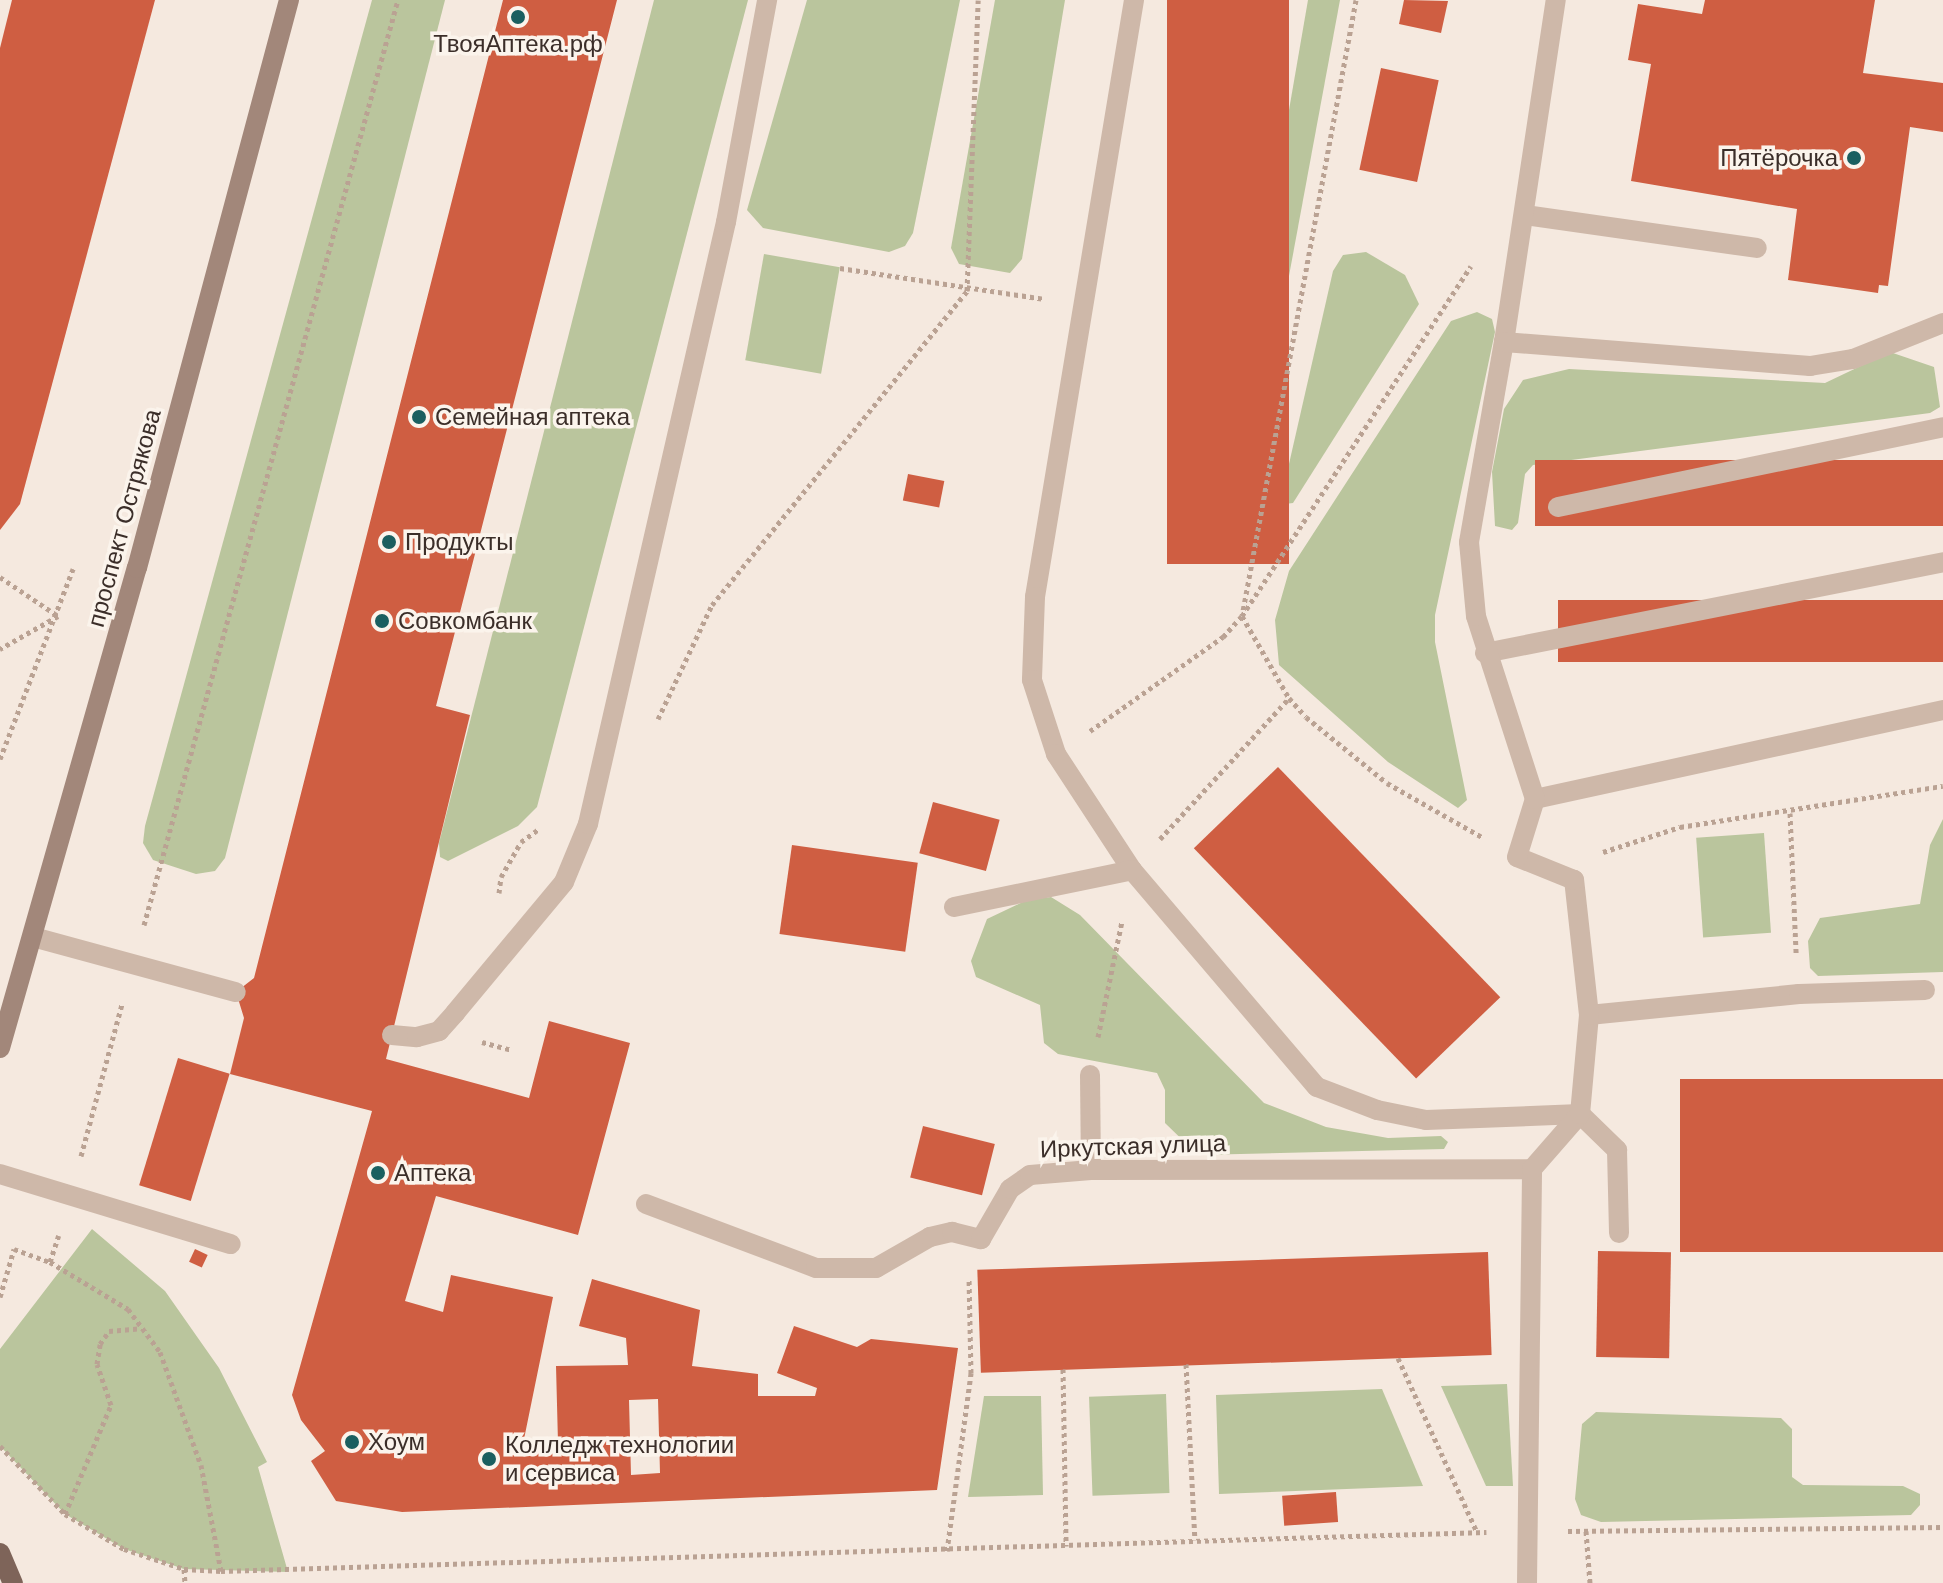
<!DOCTYPE html>
<meta charset="utf-8">
<style>
body{margin:0}
#map{position:relative;width:1943px;height:1583px;overflow:hidden;background:#f5e9df;font-family:Helvetica,sans-serif}
div>[style]{position:absolute}
[style*='--x']{left:calc(var(--x)*1px);top:calc(var(--y)*1px);width:calc(var(--w)*1px);rotate:calc(var(--a)*1deg)}
.green>*{inset:0;background:#bac59d;transform-origin:0 0}
.building>*{inset:0;background:#cf5e42;transform-origin:0 0}
.path>*{height:5px;margin-top:-2.5px;transform-origin:0;background:repeating-linear-gradient(90deg,#baa293 0 4px,transparent 0 8px)}
.service>*{height:20px;margin:-10px;padding:0 10px;transform-origin:10px;border-radius:10px;background:#ceb8a9}
.secondary>*{height:20px;margin:-10px;padding:0 10px;transform-origin:10px;border-radius:10px;background:#a2877a}
.primary>*{height:20px;margin:-10px;padding:0 10px;transform-origin:10px;border-radius:10px;background:#7e6459}
.dots>*{width:22px;height:22px;translate:-50% -50%;box-sizing:border-box;border:4px solid #fbf4ec;border-radius:50%}
span{translate:-50% -50%;white-space:nowrap;text-align:center;line-height:1.15;-webkit-text-stroke:7px #fbf4ec;paint-order:stroke}
.poi-label{font-size:24px;color:#3b2e29}
.right{translate:-100% -50%;text-align:right}
.left{translate:0 -50%;text-align:left}
.street-label{font-size:24px;color:#3b2e29}
</style>
<div id="map">
<div class="green">
<i style="clip-path:polygon(372px 0,445px 0,225px 858px,215px 871px,196px 874px,153px 860px,143px 843px,145px 826px)"></i>
<i style="clip-path:polygon(654px 0,748px 0,537px 807px,518px 826px,448px 861px,440px 857px,439px 843px)"></i>
<i style="clip-path:polygon(807px 0,960px 0,913px 233px,905px 246px,889px 252px,763px 228px,747px 210px)"></i>
<i style="clip-path:polygon(995px 0,1065px 0,1022px 259px,1010px 273px,959px 264px,951px 248px)"></i>
<i style="clip-path:polygon(1308px 0,1340px 0,1240px 541px,1227px 558px,1212px 556px)"></i>
<i style="clip-path:polygon(1366px 252px,1405px 275px,1419px 304px,1293px 503px,1285px 504px,1281px 499px,1333px 271px,1343px 255px)"></i>
<i style="left:764px;top:254px;width:77px;height:108px;rotate:10deg"></i>
<i style="clip-path:polygon(1477px 312px,1492px 319px,1495px 332px,1435px 615px,1435px 642px,1467px 800px,1458px 808px,1388px 762px,1279px 665px,1275px 620px,1289px 571px,1451px 321px)"></i>
<i style="clip-path:polygon(1890px 352px,1934px 367px,1940px 407px,1930px 413px,1533px 465px,1525px 474px,1518px 523px,1512px 530px,1495px 526px,1492px 472px,1504px 409px,1523px 380px,1569px 369px,1825px 383px)"></i>
<i style="clip-path:polygon(1943px 819px,1943px 972px,1818px 976px,1810px 968px,1808px 941px,1820px 918px,1920px 904px,1930px 845px)"></i>
<i style="left:1764px;top:833px;width:100px;height:68px;rotate:86deg"></i>
<i style="clip-path:polygon(1051px 897px,1080px 915px,1264px 1103px,1326px 1127px,1388px 1138px,1441px 1136px,1448px 1142px,1444px 1149px,1198px 1155px,1165px 1123px,1165px 1090px,1157px 1073px,1058px 1054px,1044px 1043px,1040px 1005px,976px 977px,971px 961px,987px 919px,1027px 900px)"></i>
<i style="clip-path:polygon(92px 1229px,165px 1291px,219px 1368px,267px 1462px,258px 1467px,288px 1572px,184px 1569px,124px 1549px,65px 1514px,0 1446px,0 1349px)"></i>
<i style="clip-path:polygon(1507px 1384px,1513px 1486px,1486px 1486px,1441px 1386px)"></i>
<i style="clip-path:polygon(1382px 1389px,1423px 1486px,1219px 1494px,1216px 1395px)"></i>
<i style="left:1166px;top:1394px;width:99px;height:77px;rotate:88deg"></i>
<i style="clip-path:polygon(984px 1396px,1041px 1396px,1043px 1495px,968px 1497px)"></i>
<i style="clip-path:polygon(1596px 1412px,1781px 1418px,1792px 1429px,1792px 1477px,1803px 1485px,1903px 1486px,1920px 1494px,1920px 1505px,1911px 1515px,1601px 1522px,1581px 1515px,1575px 1499px,1582px 1424px)"></i>
</div>
<div class="building">
<i style="clip-path:polygon(12px 0,155px 0,20px 504px,0 530px,0 48px)"></i>
<i style="clip-path:polygon(evenodd,503px 0,617px 0,436px 706px,470px 715px,386px 1059px,529px 1098px,549px 1021px,630px 1043px,578px 1235px,436px 1196px,405px 1301px,443px 1312px,451px 1275px,553px 1297px,523px 1444px,558px 1443px,556px 1366px,628px 1365px,626px 1338px,579px 1326px,592px 1279px,700px 1310px,692px 1366px,758px 1374px,758px 1396px,815px 1396px,817px 1388px,777px 1373px,794px 1326px,857px 1347px,871px 1339px,958px 1348px,937px 1490px,402px 1512px,336px 1501px,311px 1461px,325px 1451px,301px 1420px,292px 1395px,372px 1111px,230px 1074px,244px 1018px,236px 992px,254px 978px,503px 0,658px 1399px,660px 1473px,631px 1475px,629px 1400px,658px 1399px)"></i>
<i style="left:1167px;top:0;width:122px;height:564px"></i>
<i style="clip-path:polygon(1404px 0,1448px 1px,1441px 33px,1399px 24px)"></i>
<i style="clip-path:polygon(1705px 0,1875px 0,1863px 73px,1943px 83px,1943px 132px,1910px 127px,1888px 286px,1879px 285px,1878px 293px,1788px 280px,1797px 209px,1631px 181px,1651px 64px,1628px 60px,1638px 4px,1702px 14px)"></i>
<i style="left:1381px;top:68px;width:59px;height:104px;rotate:12deg"></i>
<i style="left:1943px;top:460px;width:66px;height:408px;rotate:90deg"></i>
<i style="left:908px;top:474px;width:37px;height:27px;rotate:11deg"></i>
<i style="left:1943px;top:600px;width:62px;height:385px;rotate:90deg"></i>
<i style="left:1278px;top:767px;width:320px;height:117px;rotate:46deg"></i>
<i style="left:933px;top:802px;width:69px;height:53px;rotate:15deg"></i>
<i style="left:792px;top:845px;width:127px;height:90px;rotate:8deg"></i>
<i style="left:178px;top:1058px;width:54px;height:133px;rotate:17deg"></i>
<i style="left:1680px;top:1079px;width:263px;height:173px"></i>
<i style="left:923px;top:1126px;width:74px;height:53px;rotate:14deg"></i>
<i style="left:195px;top:1249px;width:14px;height:14px;rotate:25deg"></i>
<i style="left:1598px;top:1251px;width:73px;height:106px;rotate:1deg"></i>
<i style="left:1488px;top:1252px;width:103px;height:511px;rotate:88deg"></i>
<i style="left:1336px;top:1492px;width:30px;height:54px;rotate:86deg"></i>
</div>
<div class="path">
<i style="--x:1356;--y:0;--w:626;--a:100.48"></i>
<i style="--x:1242;--y:616;--w:95;--a:60.2"></i>
<i style="--x:1289;--y:698;--w:25;--a:48"></i>
<i style="--x:1306;--y:717;--w:104;--a:39.2"></i>
<i style="--x:1387;--y:783;--w:109;--a:29.6"></i>
<i style="--x:840;--y:268;--w:207;--a:8.6"></i>
<i style="--x:0;--y:577;--w:70;--a:33.9"></i>
<i style="--x:58;--y:616;--w:67;--a:150.4"></i>
<i style="--x:658;--y:719;--w:126;--a:-64.7"></i>
<i style="--x:712;--y:605;--w:405;--a:-50.9"></i>
<i style="--x:967;--y:291;--w:291;--a:-87.8"></i>
<i style="--x:1090;--y:731;--w:163;--a:-35.3"></i>
<i style="--x:1223;--y:637;--w:28;--a:-48"></i>
<i style="--x:1242;--y:616;--w:418;--a:-56.8"></i>
<i style="--x:0;--y:759;--w:204;--a:-69"></i>
<i style="--x:1790;--y:813;--w:140;--a:87.5"></i>
<i style="--x:1160;--y:839;--w:191;--a:-47.5"></i>
<i style="--x:1603;--y:852;--w:81;--a:-18"></i>
<i style="--x:1680;--y:827;--w:266;--a:-8.9"></i>
<i style="--x:499;--y:893;--w:16;--a:-83"></i>
<i style="--x:501;--y:877;--w:40;--a:-60.3"></i>
<i style="--x:521;--y:842;--w:22;--a:-36"></i>
<i style="--x:144;--y:925;--w:959;--a:-74.65"></i>
<i style="--x:1098;--y:1037;--w:118;--a:-78.3"></i>
<i style="--x:482;--y:1042;--w:31;--a:15"></i>
<i style="--x:81;--y:1156;--w:157;--a:-74.9"></i>
<i style="--x:50;--y:1262;--w:28;--a:-72"></i>
<i style="--x:0;--y:1297;--w:50;--a:-73.7"></i>
<i style="--x:14;--y:1249;--w:38;--a:20"></i>
<i style="--x:50;--y:1262;--w:91;--a:31.1"></i>
<i style="--x:128;--y:1309;--w:54;--a:53.3"></i>
<i style="--x:160;--y:1352;--w:120;--a:70.1"></i>
<i style="--x:201;--y:1465;--w:108;--a:79.3"></i>
<i style="--x:1398;--y:1358;--w:191;--a:65.6"></i>
<i style="--x:1186;--y:1364;--w:176;--a:87.1"></i>
<i style="--x:1063;--y:1369;--w:177;--a:89"></i>
<i style="--x:0;--y:1446;--w:94;--a:46.3"></i>
<i style="--x:65;--y:1514;--w:69;--a:30.7"></i>
<i style="--x:124;--y:1549;--w:63;--a:18.4"></i>
<i style="--x:184;--y:1569;--w:37;--a:3"></i>
<i style="--x:221;--y:1571;--w:1266;--a:-1.77"></i>
<i style="--x:65;--y:1514;--w:118;--a:-67.1"></i>
<i style="--x:111;--y:1405;--w:43;--a:-108.9"></i>
<i style="--x:97;--y:1364;--w:20;--a:-81"></i>
<i style="--x:100;--y:1344;--w:16;--a:-55"></i>
<i style="--x:109;--y:1331;--w:32;--a:-5"></i>
<i style="--x:1568;--y:1531;--w:375;--a:-0.6"></i>
<i style="--x:1586;--y:1531;--w:52;--a:85.6"></i>
<i style="--x:947;--y:1551;--w:180;--a:-82.3"></i>
<i style="--x:971;--y:1373;--w:95;--a:-91.2"></i>
<i style="--x:184;--y:1569;--w:14;--a:86"></i>
</div>
<div class="service">
<i style="--x:1134;--y:0;--w:605;--a:99.42"></i>
<i style="--x:1035;--y:597;--w:83;--a:92.1"></i>
<i style="--x:1032;--y:680;--w:78;--a:72"></i>
<i style="--x:1056;--y:754;--w:139;--a:56.8"></i>
<i style="--x:1132;--y:870;--w:285;--a:49.6"></i>
<i style="--x:1317;--y:1087;--w:64;--a:21"></i>
<i style="--x:1377;--y:1110;--w:50;--a:11.5"></i>
<i style="--x:1426;--y:1120;--w:154;--a:-2.2"></i>
<i style="--x:1580;--y:1114;--w:52;--a:44.2"></i>
<i style="--x:1617;--y:1150;--w:83;--a:88.6"></i>
<i style="--x:1525;--y:215;--w:234;--a:8.1"></i>
<i style="--x:1504;--y:342;--w:346;--a:-81.4"></i>
<i style="--x:1558;--y:507;--w:393;--a:-11.7"></i>
<i style="--x:1485;--y:653;--w:467;--a:-11.2"></i>
<i style="--x:1535;--y:799;--w:418;--a:-12.3"></i>
<i style="--x:954;--y:907;--w:182;--a:-11.7"></i>
<i style="--x:33;--y:937;--w:210;--a:15.2"></i>
<i style="--x:1589;--y:1015;--w:211;--a:-5.7"></i>
<i style="--x:1799;--y:994;--w:126;--a:-1.8"></i>
<i style="--x:392;--y:1035;--w:25;--a:5"></i>
<i style="--x:417;--y:1037;--w:23;--a:-15"></i>
<i style="--x:439;--y:1031;--w:24;--a:-48"></i>
<i style="--x:455;--y:1013;--w:170;--a:-50.2"></i>
<i style="--x:564;--y:882;--w:63;--a:-67.5"></i>
<i style="--x:588;--y:824;--w:618;--a:-77.09"></i>
<i style="--x:726;--y:222;--w:226;--a:-79.5"></i>
<i style="--x:1090;--y:1075;--w:95;--a:89.4"></i>
<i style="--x:0;--y:1174;--w:241;--a:16.9"></i>
<i style="--x:646;--y:1204;--w:182;--a:20.6"></i>
<i style="--x:816;--y:1268;--w:60;--a:0"></i>
<i style="--x:876;--y:1268;--w:62;--a:-29.9"></i>
<i style="--x:930;--y:1237;--w:23;--a:-13"></i>
<i style="--x:952;--y:1232;--w:30;--a:14"></i>
<i style="--x:981;--y:1239;--w:58;--a:-59.9"></i>
<i style="--x:1010;--y:1189;--w:24;--a:-35"></i>
<i style="--x:1030;--y:1175;--w:61;--a:-4.7"></i>
<i style="--x:1091;--y:1170;--w:441;--a:-0.1"></i>
<i style="--x:1527;--y:1583;--w:414;--a:-89.3"></i>
<i style="--x:1532;--y:1169;--w:73;--a:-48.9"></i>
<i style="--x:1580;--y:1114;--w:99;--a:-84.8"></i>
<i style="--x:1589;--y:1015;--w:136;--a:-96.3"></i>
<i style="--x:1574;--y:880;--w:61;--a:-158"></i>
<i style="--x:1517;--y:857;--w:61;--a:-72.8"></i>
<i style="--x:1535;--y:799;--w:192;--a:-107.9"></i>
<i style="--x:1476;--y:616;--w:74;--a:-95.4"></i>
<i style="--x:1469;--y:542;--w:203;--a:-80.1"></i>
<i style="--x:1504;--y:342;--w:307;--a:4.5"></i>
<i style="--x:1810;--y:366;--w:44;--a:-9.2"></i>
<i style="--x:1853;--y:359;--w:97;--a:-21.8"></i>
</div>
<div class="secondary">
<i style="--x:0;--y:1048;--w:499;--a:-74.1"></i>
<i style="--x:137;--y:568;--w:588;--a:-75.02"></i>
</div>
<div class="primary">
<i style="--x:0;--y:1553;--w:33;--a:67"></i>
</div>
<div class="dots">
<i style="left:518px;top:17px;background:#1b5f60"></i>
<i style="left:1854px;top:158px;background:#1b5f60"></i>
<i style="left:419px;top:417px;background:#1b5f60"></i>
<i style="left:389px;top:542px;background:#1b5f60"></i>
<i style="left:382px;top:621px;background:#1b5f60"></i>
<i style="left:378px;top:1173px;background:#1b5f60"></i>
<i style="left:352px;top:1442px;background:#1b5f60"></i>
<i style="left:489px;top:1459px;background:#1b5f60"></i>
</div>
<div class="poi-label">
<span style="left:518px;top:44px">ТвояАптека.рф</span>
<span class="right" style="left:1838px;top:158px">Пятёрочка</span>
<span class="left" style="left:435px;top:417px">Семейная аптека</span>
<span class="left" style="left:405px;top:542px">Продукты</span>
<span class="left" style="left:398px;top:621px">Совкомбанк</span>
<span class="left" style="left:394px;top:1173px">Аптека</span>
<span class="left" style="left:368px;top:1442px">Хоум</span>
<span class="left" style="left:505px;top:1459px">Колледж технологии<br>и сервиса</span>
</div>
<div class="street-label">
<span style="left:124px;top:518px;rotate:-75deg">проспект Острякова</span>
<span style="left:1133px;top:1146px;rotate:-2deg">Иркутская улица</span>
</div>
</div>
